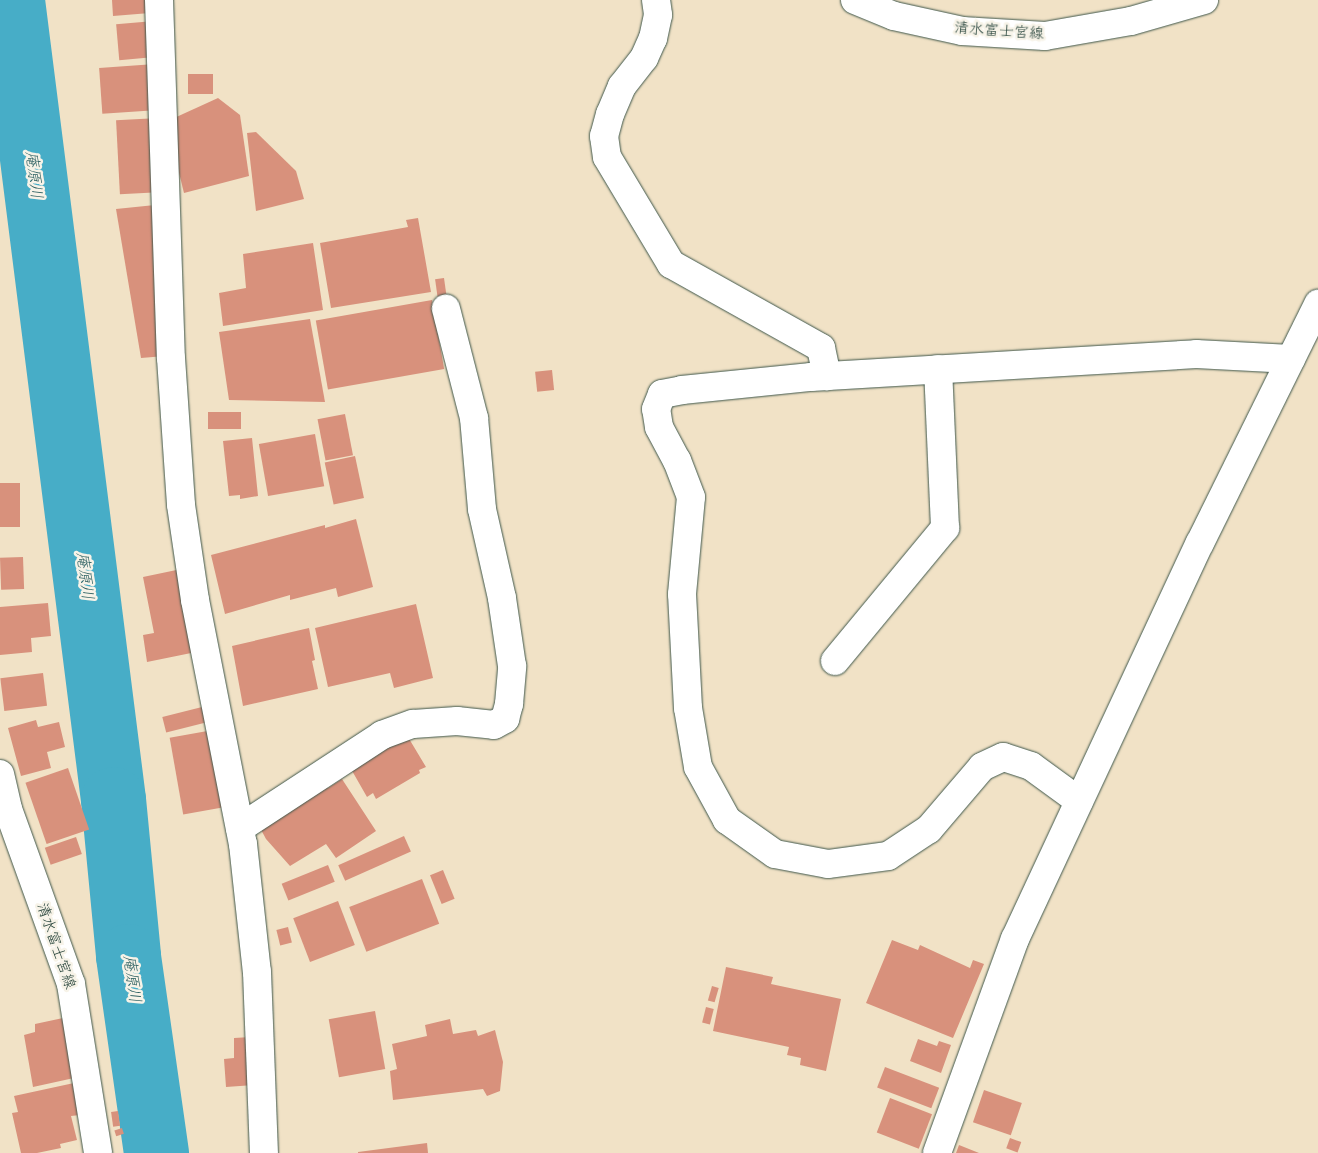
<!DOCTYPE html>
<meta charset="utf-8">
<style>
body{margin:0}
#map{position:relative;width:1318px;height:1153px;overflow:hidden;background:#f1e2c6;font-family:Pangolin,"Klee One",sans-serif}
div>[style]{position:absolute}
[style*='--x']{left:calc(var(--x)*1px);top:calc(var(--y)*1px);width:calc(var(--w)*1px);rotate:calc(var(--a)*1deg)}
.river>*{height:65px;margin:-32.5px;padding:0 32.5px;transform-origin:32.5px;border-radius:32.5px;background:#47adc7}
.building>*{inset:0;background:#d8917c;transform-origin:0 0}
.roads{filter:drop-shadow(0 0 1px #3e564a) drop-shadow(0 0 1px #3e564a)}
.minor>*{height:28px;margin:-14px;padding:0 14px;transform-origin:14px;border-radius:14px;background:#fff}
.major>*{height:28px;margin:-14px;padding:0 14px;transform-origin:14px;border-radius:14px;background:#fff}
span{translate:-50% -50%;white-space:nowrap;text-align:center;line-height:1.15;-webkit-text-stroke:5px #f7f3e8;paint-order:stroke}
.street-label{font-size:15px;color:#1f3d34}
.water-label{font-size:16px;color:#2b5f60;font-style:italic}
</style>
<div id="map">
<div class="river">
<i style="--x:12;--y:0;--w:805;--a:82.8"></i>
<i style="--x:113;--y:799;--w:158;--a:84.5"></i>
<i style="--x:128;--y:956;--w:199;--a:81.9"></i>
</div>
<div class="building">
<i style="clip-path:polygon(112px 0,149px 0,150px 13px,113px 16px)"></i>
<i style="left:154px;top:21px;width:36px;height:38px;rotate:85deg"></i>
<i style="left:155px;top:64px;width:46px;height:56px;rotate:86deg"></i>
<i style="left:188px;top:74px;width:25px;height:20px"></i>
<i style="clip-path:polygon(218px 98px,240px 115px,249px 176px,184px 193px,170px 136px,172px 119px)"></i>
<i style="left:159px;top:118px;width:74px;height:43px;rotate:87deg"></i>
<i style="clip-path:polygon(256px 132px,296px 171px,304px 199px,256px 211px,247px 133px)"></i>
<i style="clip-path:polygon(155px 205px,165px 356px,141px 358px,116px 209px)"></i>
<i style="clip-path:polygon(418px 218px,431px 292px,331px 308px,320px 243px,408px 227px,406px 220px)"></i>
<i style="clip-path:polygon(313px 243px,323px 310px,223px 326px,219px 293px,246px 288px,243px 254px)"></i>
<i style="left:444px;top:278px;width:28px;height:9px;rotate:82deg"></i>
<i style="left:432px;top:300px;width:70px;height:118px;rotate:80deg"></i>
<i style="clip-path:polygon(310px 319px,325px 402px,229px 400px,219px 332px)"></i>
<i style="left:552px;top:370px;width:20px;height:17px;rotate:84deg"></i>
<i style="left:208px;top:412px;width:33px;height:17px"></i>
<i style="left:345px;top:414px;width:42px;height:28px;rotate:79deg"></i>
<i style="left:315px;top:434px;width:53px;height:57px;rotate:80deg"></i>
<i style="clip-path:polygon(252px 438px,258px 496px,240px 499px,240px 495px,229px 496px,223px 441px)"></i>
<i style="left:355px;top:456px;width:43px;height:31px;rotate:78deg"></i>
<i style="left:20px;top:483px;width:44px;height:20px;rotate:90deg"></i>
<i style="clip-path:polygon(356px 519px,373px 587px,338px 597px,336px 588px,290px 600px,290px 595px,225px 614px,211px 555px,325px 525px,325px 528px)"></i>
<i style="left:23px;top:557px;width:32px;height:23px;rotate:88deg"></i>
<i style="clip-path:polygon(186px 568px,201px 651px,147px 662px,143px 635px,154px 633px,143px 577px)"></i>
<i style="clip-path:polygon(48px 603px,51px 636px,31px 638px,32px 652px,0 655px,0 607px)"></i>
<i style="clip-path:polygon(416px 604px,433px 678px,394px 688px,390px 673px,328px 687px,315px 628px)"></i>
<i style="clip-path:polygon(309px 628px,315px 660px,312px 661px,318px 689px,243px 706px,232px 646px)"></i>
<i style="left:43px;top:673px;width:33px;height:43px;rotate:83deg"></i>
<i style="left:206px;top:706px;width:16px;height:45px;rotate:76deg"></i>
<i style="clip-path:polygon(36px 720px,38px 727px,59px 722px,65px 747px,47px 752px,51px 768px,21px 776px,8px 728px)"></i>
<i style="left:213px;top:730px;width:78px;height:44px;rotate:80deg"></i>
<i style="clip-path:polygon(405px 732px,426px 767px,419px 770px,420px 773px,376px 799px,373px 793px,367px 797px,347px 762px)"></i>
<i style="left:68px;top:768px;width:65px;height:45px;rotate:71deg"></i>
<i style="clip-path:polygon(342px 779px,376px 831px,336px 858px,326px 844px,290px 866px,266px 839px,258px 824px,324px 782px,328px 788px)"></i>
<i style="left:404px;top:836px;width:17px;height:72px;rotate:66deg"></i>
<i style="left:76px;top:837px;width:18px;height:33px;rotate:71deg"></i>
<i style="left:328px;top:865px;width:18px;height:50px;rotate:68deg"></i>
<i style="left:443px;top:870px;width:31px;height:14px;rotate:68deg"></i>
<i style="left:422px;top:879px;width:48px;height:78px;rotate:69deg"></i>
<i style="left:338px;top:901px;width:47px;height:48px;rotate:69deg"></i>
<i style="left:288px;top:927px;width:16px;height:12px;rotate:76deg"></i>
<i style="clip-path:polygon(892px 940px,918px 950px,920px 945px,970px 968px,973px 960px,984px 964px,953px 1038px,866px 1003px)"></i>
<i style="clip-path:polygon(726px 967px,773px 977px,771px 984px,841px 999px,826px 1071px,800px 1065px,801px 1058px,787px 1055px,789px 1047px,713px 1031px)"></i>
<i style="left:712px;top:986px;width:7px;height:15px;rotate:16deg"></i>
<i style="left:706px;top:1007px;width:8px;height:16px;rotate:14deg"></i>
<i style="left:375px;top:1011px;width:59px;height:47px;rotate:80deg"></i>
<i style="clip-path:polygon(63px 1018px,74px 1078px,33px 1087px,24px 1035px,35px 1032px,35px 1024px)"></i>
<i style="clip-path:polygon(450px 1019px,453px 1034px,476px 1030px,478px 1036px,495px 1030px,503px 1062px,500px 1091px,487px 1096px,483px 1089px,393px 1100px,390px 1071px,397px 1069px,392px 1044px,427px 1036px,425px 1025px)"></i>
<i style="clip-path:polygon(251px 1037px,254px 1085px,226px 1087px,224px 1059px,234px 1058px,234px 1038px)"></i>
<i style="clip-path:polygon(918px 1039px,937px 1046px,939px 1041px,951px 1045px,941px 1073px,910px 1061px)"></i>
<i style="left:885px;top:1067px;width:58px;height:22px;rotate:21deg"></i>
<i style="clip-path:polygon(74px 1083px,80px 1115px,71px 1116px,77px 1140px,60px 1144px,61px 1148px,37px 1153px,21px 1153px,12px 1113px,18px 1112px,14px 1096px)"></i>
<i style="left:984px;top:1090px;width:40px;height:34px;rotate:19deg"></i>
<i style="left:890px;top:1098px;width:45px;height:37px;rotate:21deg"></i>
<i style="left:118px;top:1111px;width:15px;height:7px;rotate:82deg"></i>
<i style="left:122px;top:1128px;width:6px;height:8px;rotate:72deg"></i>
<i style="left:1010px;top:1138px;width:12px;height:11px;rotate:20deg"></i>
<i style="clip-path:polygon(427px 1143px,428px 1153px,358px 1153px,358px 1152px)"></i>
<i style="clip-path:polygon(959px 1145px,979px 1153px,956px 1153px)"></i>
</div>
<div class="roads">
<div class="minor">
<i style="--x:159;--y:0;--w:358;--a:88.1"></i>
<i style="--x:171;--y:358;--w:147;--a:86.1"></i>
<i style="--x:181;--y:505;--w:96;--a:81.6"></i>
<i style="--x:195;--y:600;--w:249;--a:78.9"></i>
<i style="--x:243;--y:844;--w:129;--a:83.8"></i>
<i style="--x:257;--y:972;--w:181;--a:87.8"></i>
<i style="--x:656;--y:0;--w:15;--a:82"></i>
<i style="--x:658;--y:15;--w:24;--a:102"></i>
<i style="--x:653;--y:38;--w:22;--a:114"></i>
<i style="--x:644;--y:58;--w:36;--a:128"></i>
<i style="--x:622;--y:86;--w:30;--a:113"></i>
<i style="--x:610;--y:114;--w:23;--a:105"></i>
<i style="--x:604;--y:136;--w:21;--a:82"></i>
<i style="--x:607;--y:157;--w:125;--a:59.1"></i>
<i style="--x:671;--y:264;--w:172;--a:29.2"></i>
<i style="--x:821;--y:348;--w:29;--a:78"></i>
<i style="--x:835;--y:661;--w:173;--a:-50.4"></i>
<i style="--x:945;--y:528;--w:159;--a:-92.5"></i>
<i style="--x:1079;--y:801;--w:59;--a:-143.9"></i>
<i style="--x:1031;--y:766;--w:29;--a:-162"></i>
<i style="--x:1003;--y:757;--w:23;--a:155"></i>
<i style="--x:982;--y:767;--w:82;--a:130.5"></i>
<i style="--x:929;--y:829;--w:49;--a:146.6"></i>
<i style="--x:888;--y:856;--w:61;--a:172.4"></i>
<i style="--x:828;--y:864;--w:54;--a:-169.3"></i>
<i style="--x:775;--y:854;--w:59;--a:-144.7"></i>
<i style="--x:727;--y:820;--w:60;--a:-118.7"></i>
<i style="--x:698;--y:767;--w:60;--a:-99.6"></i>
<i style="--x:688;--y:708;--w:114;--a:-93"></i>
<i style="--x:682;--y:594;--w:97;--a:-84.7"></i>
<i style="--x:691;--y:497;--w:39;--a:-111"></i>
<i style="--x:677;--y:461;--w:38;--a:-118"></i>
<i style="--x:659;--y:427;--w:18;--a:-99"></i>
<i style="--x:656;--y:409;--w:16;--a:-68"></i>
<i style="--x:662;--y:394;--w:20;--a:-11"></i>
<i style="--x:682;--y:390;--w:130;--a:-5.8"></i>
<i style="--x:811;--y:377;--w:386;--a:-3.4"></i>
<i style="--x:1196;--y:354;--w:95;--a:3"></i>
<i style="--x:240;--y:828;--w:170;--a:-33.2"></i>
<i style="--x:382;--y:735;--w:33;--a:-20"></i>
<i style="--x:413;--y:724;--w:44;--a:-3.9"></i>
<i style="--x:457;--y:721;--w:37;--a:6"></i>
<i style="--x:494;--y:725;--w:13;--a:-29"></i>
<i style="--x:505;--y:719;--w:16;--a:-75"></i>
<i style="--x:509;--y:704;--w:38;--a:-85"></i>
<i style="--x:512;--y:666;--w:69;--a:-98.4"></i>
<i style="--x:502;--y:598;--w:91;--a:-102.7"></i>
<i style="--x:482;--y:509;--w:91;--a:-95"></i>
<i style="--x:474;--y:418;--w:113;--a:-104.4"></i>
<i style="--x:937;--y:1153;--w:228;--a:-70"></i>
<i style="--x:1015;--y:939;--w:437;--a:-65"></i>
<i style="--x:1200;--y:543;--w:267;--a:-63.7"></i>
</div>
<div class="major">
<i style="--x:855;--y:0;--w:42;--a:22.3"></i>
<i style="--x:894;--y:16;--w:70;--a:12.4"></i>
<i style="--x:962;--y:31;--w:83;--a:3.4"></i>
<i style="--x:1045;--y:36;--w:87;--a:-9.9"></i>
<i style="--x:1131;--y:21;--w:76;--a:-16"></i>
<i style="--x:0;--y:774;--w:36;--a:77"></i>
<i style="--x:8;--y:809;--w:186;--a:70.2"></i>
<i style="--x:71;--y:984;--w:171;--a:80.9"></i>
</div>
</div>
<div class="street-label">
<span style="left:999px;top:31px;rotate:4deg">清水富士宮線</span>
<span style="left:56px;top:946px;rotate:71deg">清水富士宮線</span>
</div>
<div class="water-label">
<span style="left:34px;top:175px;rotate:83deg">庵原川</span>
<span style="left:85px;top:576px;rotate:83deg">庵原川</span>
<span style="left:132px;top:979px;rotate:82deg">庵原川</span>
</div>
</div>
